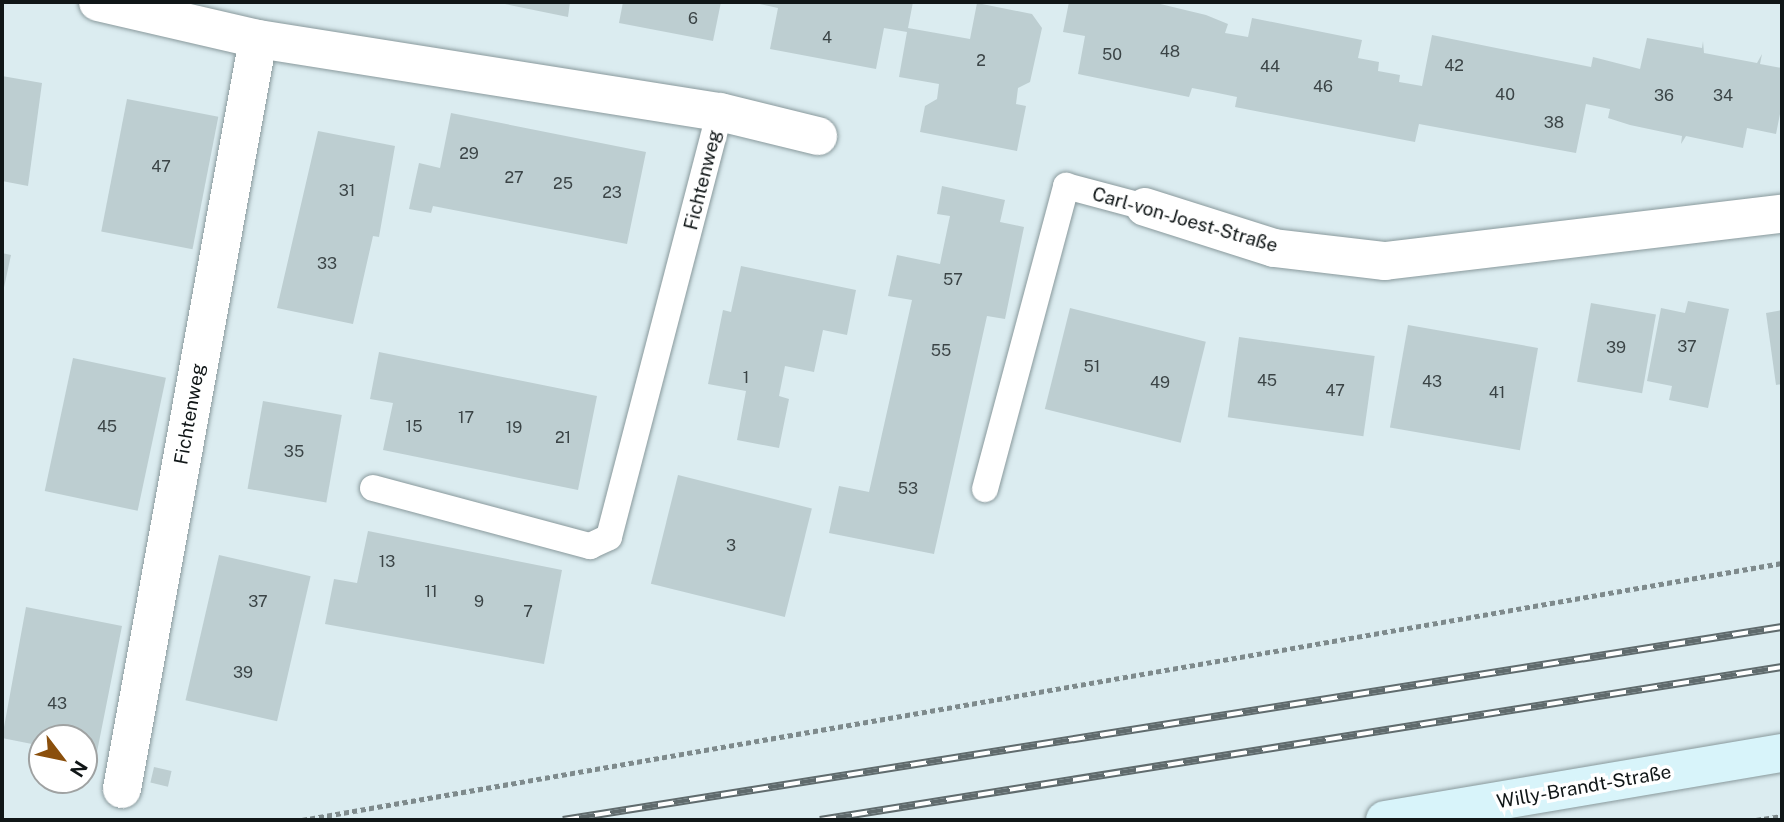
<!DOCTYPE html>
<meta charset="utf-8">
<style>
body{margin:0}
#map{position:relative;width:1784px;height:822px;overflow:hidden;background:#dbecf0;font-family:"Public Sans",sans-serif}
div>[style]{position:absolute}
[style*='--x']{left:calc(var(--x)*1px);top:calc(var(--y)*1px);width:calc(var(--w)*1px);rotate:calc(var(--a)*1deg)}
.building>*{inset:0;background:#bdced1;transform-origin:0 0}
.path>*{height:4.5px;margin-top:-2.25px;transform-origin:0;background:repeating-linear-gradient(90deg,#7e8a8c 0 5px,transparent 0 8.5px)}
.roads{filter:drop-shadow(0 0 2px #89999c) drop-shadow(0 0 2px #89999c)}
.service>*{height:26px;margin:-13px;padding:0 13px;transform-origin:13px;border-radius:13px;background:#fff}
.minor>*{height:38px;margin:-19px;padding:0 19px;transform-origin:19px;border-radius:19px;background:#fff}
.secondary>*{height:38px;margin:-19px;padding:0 19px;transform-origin:19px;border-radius:19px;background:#d8f4fa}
.rail>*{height:8px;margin-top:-4px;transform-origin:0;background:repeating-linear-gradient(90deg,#fff 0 16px,#606b6d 0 32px);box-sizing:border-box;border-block:2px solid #606b6d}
span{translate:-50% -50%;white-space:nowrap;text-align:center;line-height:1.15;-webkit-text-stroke:7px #fff;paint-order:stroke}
.number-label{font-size:16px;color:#3b4446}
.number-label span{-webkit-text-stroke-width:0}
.street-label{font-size:19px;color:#101617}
.frame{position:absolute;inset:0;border:4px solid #101617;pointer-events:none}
.north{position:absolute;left:28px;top:724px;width:70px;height:70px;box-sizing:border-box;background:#fff;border:2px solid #9fa2a2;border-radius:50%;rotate:122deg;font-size:19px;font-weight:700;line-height:28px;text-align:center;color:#101617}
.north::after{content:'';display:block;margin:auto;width:24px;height:32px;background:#8a4f0c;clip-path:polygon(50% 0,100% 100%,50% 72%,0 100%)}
</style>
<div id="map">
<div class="building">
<i style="clip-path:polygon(495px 2px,570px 2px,568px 17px)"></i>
<i style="clip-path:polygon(623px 2px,721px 2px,713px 41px,619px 23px)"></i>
<i style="clip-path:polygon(751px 2px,913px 2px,908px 28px,970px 39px,977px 3px,1032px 14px,1042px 28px,1030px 82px,1018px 88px,1016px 104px,1026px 106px,1017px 151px,920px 132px,925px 106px,937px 99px,939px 84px,899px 77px,907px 32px,884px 28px,876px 69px,770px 49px,778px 8px)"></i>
<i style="clip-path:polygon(1069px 2px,1152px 2px,1206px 15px,1228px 24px,1225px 33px,1248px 37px,1252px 18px,1362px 40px,1358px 58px,1379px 62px,1378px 71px,1400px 75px,1399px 82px,1422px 86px,1432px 35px,1591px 67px,1593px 57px,1640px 69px,1647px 38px,1702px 48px,1703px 41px,1704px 53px,1757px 63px,1762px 54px,1760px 64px,1782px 68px,1782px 104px,1776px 134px,1747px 128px,1743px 148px,1686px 136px,1681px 144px,1682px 136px,1630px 125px,1608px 118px,1610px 109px,1586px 104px,1576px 153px,1419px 124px,1415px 142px,1235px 107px,1237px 97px,1213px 92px,1192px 88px,1189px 97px,1078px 74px,1085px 36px,1063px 32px)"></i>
<i style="clip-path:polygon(2px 76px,42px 83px,28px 186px,2px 181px)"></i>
<i style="left:127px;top:99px;width:93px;height:135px;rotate:11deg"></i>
<i style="clip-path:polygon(451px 113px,646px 152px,627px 244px,433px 206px,431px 213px,409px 209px,419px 163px,440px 168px)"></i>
<i style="clip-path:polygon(318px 131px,395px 146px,379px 237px,373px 236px,353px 324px,277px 308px)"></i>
<i style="clip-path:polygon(942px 186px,1005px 200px,1000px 222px,1024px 227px,1005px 319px,987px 316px,934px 554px,829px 533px,839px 486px,869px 492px,912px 300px,888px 296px,897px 255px,940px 264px,950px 216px,937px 214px)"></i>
<i style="clip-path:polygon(2px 253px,11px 255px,3px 292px,2px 292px)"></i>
<i style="clip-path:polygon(741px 266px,856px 290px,847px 335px,823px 330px,814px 372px,785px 366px,779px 396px,789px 399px,779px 448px,737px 440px,746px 391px,708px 384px,723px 310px,731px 312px)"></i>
<i style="clip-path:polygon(1688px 301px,1729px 309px,1708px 408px,1669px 400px,1672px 386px,1647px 381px,1661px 308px,1685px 313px)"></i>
<i style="left:1591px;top:303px;width:66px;height:80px;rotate:10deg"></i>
<i style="left:1070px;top:308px;width:140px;height:104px;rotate:14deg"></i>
<i style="clip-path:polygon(1782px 310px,1782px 384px,1776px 385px,1766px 313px)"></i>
<i style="left:1408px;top:325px;width:132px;height:104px;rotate:10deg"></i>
<i style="left:1239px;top:337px;width:137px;height:81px;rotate:8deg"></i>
<i style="clip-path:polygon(379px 352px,597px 396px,578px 490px,383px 450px,393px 403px,370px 399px)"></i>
<i style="left:73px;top:358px;width:95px;height:136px;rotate:12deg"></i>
<i style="left:263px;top:401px;width:80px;height:89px;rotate:10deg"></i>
<i style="left:678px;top:475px;width:138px;height:112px;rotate:14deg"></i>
<i style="clip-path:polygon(368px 531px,562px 570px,544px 664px,325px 624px,334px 579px,357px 583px)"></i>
<i style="left:219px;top:555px;width:94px;height:149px;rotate:13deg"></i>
<i style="clip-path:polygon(26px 607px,122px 626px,96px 757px,84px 755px,84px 738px,42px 738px,42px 746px,2px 738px)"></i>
<i style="left:154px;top:767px;width:18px;height:16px;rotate:13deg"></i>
</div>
<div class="path">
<i style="--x:302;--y:820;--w:1502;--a:-9.85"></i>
<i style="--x:1756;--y:820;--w:26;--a:-9"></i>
</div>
<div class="roads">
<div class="service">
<i style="--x:373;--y:488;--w:225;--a:15"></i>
<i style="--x:590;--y:546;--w:21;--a:-25"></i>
<i style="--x:609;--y:537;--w:439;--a:-75.4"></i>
<i style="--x:985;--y:489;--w:314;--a:-75"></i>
<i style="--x:1066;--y:186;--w:82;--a:14.9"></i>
</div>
<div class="minor">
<i style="--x:98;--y:2;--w:164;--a:13"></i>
<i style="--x:258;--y:39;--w:468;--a:9"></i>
<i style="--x:720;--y:112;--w:101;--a:13.8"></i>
<i style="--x:1145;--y:207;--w:135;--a:17.6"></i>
<i style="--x:1274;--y:248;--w:112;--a:6.7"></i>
<i style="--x:1385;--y:261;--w:400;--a:-6.8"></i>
<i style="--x:122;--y:789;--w:762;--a:-79.72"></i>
</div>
<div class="secondary">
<i style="--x:1385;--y:820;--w:403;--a:-9.6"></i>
</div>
</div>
<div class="rail">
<i style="--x:563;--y:820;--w:1234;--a:-9"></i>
<i style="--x:820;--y:820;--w:974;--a:-9.04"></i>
</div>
<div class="number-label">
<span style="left:693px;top:19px">6</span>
<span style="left:827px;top:38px">4</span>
<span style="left:1170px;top:52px">48</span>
<span style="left:1112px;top:55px">50</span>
<span style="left:981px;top:61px">2</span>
<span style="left:1454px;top:66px">42</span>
<span style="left:1270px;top:67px">44</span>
<span style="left:1323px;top:87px">46</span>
<span style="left:1505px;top:95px">40</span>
<span style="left:1664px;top:96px">36</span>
<span style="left:1723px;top:96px">34</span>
<span style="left:1554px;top:123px">38</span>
<span style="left:469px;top:154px">29</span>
<span style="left:161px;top:167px">47</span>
<span style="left:514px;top:178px">27</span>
<span style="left:563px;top:184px">25</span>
<span style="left:347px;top:191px">31</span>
<span style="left:612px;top:193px">23</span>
<span style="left:327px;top:264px">33</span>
<span style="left:953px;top:280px">57</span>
<span style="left:1687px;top:347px">37</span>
<span style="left:1616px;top:348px">39</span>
<span style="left:941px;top:351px">55</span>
<span style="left:1092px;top:367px">51</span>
<span style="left:746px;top:378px">1</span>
<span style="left:1267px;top:381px">45</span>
<span style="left:1432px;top:382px">43</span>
<span style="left:1160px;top:383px">49</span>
<span style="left:1335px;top:391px">47</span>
<span style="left:1497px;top:393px">41</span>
<span style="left:466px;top:418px">17</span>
<span style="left:107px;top:427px">45</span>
<span style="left:414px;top:427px">15</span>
<span style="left:514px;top:428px">19</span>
<span style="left:563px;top:438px">21</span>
<span style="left:294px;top:452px">35</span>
<span style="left:908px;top:489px">53</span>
<span style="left:731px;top:546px">3</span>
<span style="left:387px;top:562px">13</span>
<span style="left:431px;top:592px">11</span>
<span style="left:258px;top:602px">37</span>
<span style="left:479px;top:602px">9</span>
<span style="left:528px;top:612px">7</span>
<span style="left:243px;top:673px">39</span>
<span style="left:57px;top:704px">43</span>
</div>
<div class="street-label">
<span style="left:703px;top:180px;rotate:-76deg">Fichtenweg</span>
<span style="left:1185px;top:220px;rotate:16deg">Carl-von-Joest-Straße</span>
<span style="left:190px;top:414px;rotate:-80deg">Fichtenweg</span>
<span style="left:1584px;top:787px;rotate:-10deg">Willy-Brandt-Straße</span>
</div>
<div class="frame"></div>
<div class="north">N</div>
</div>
